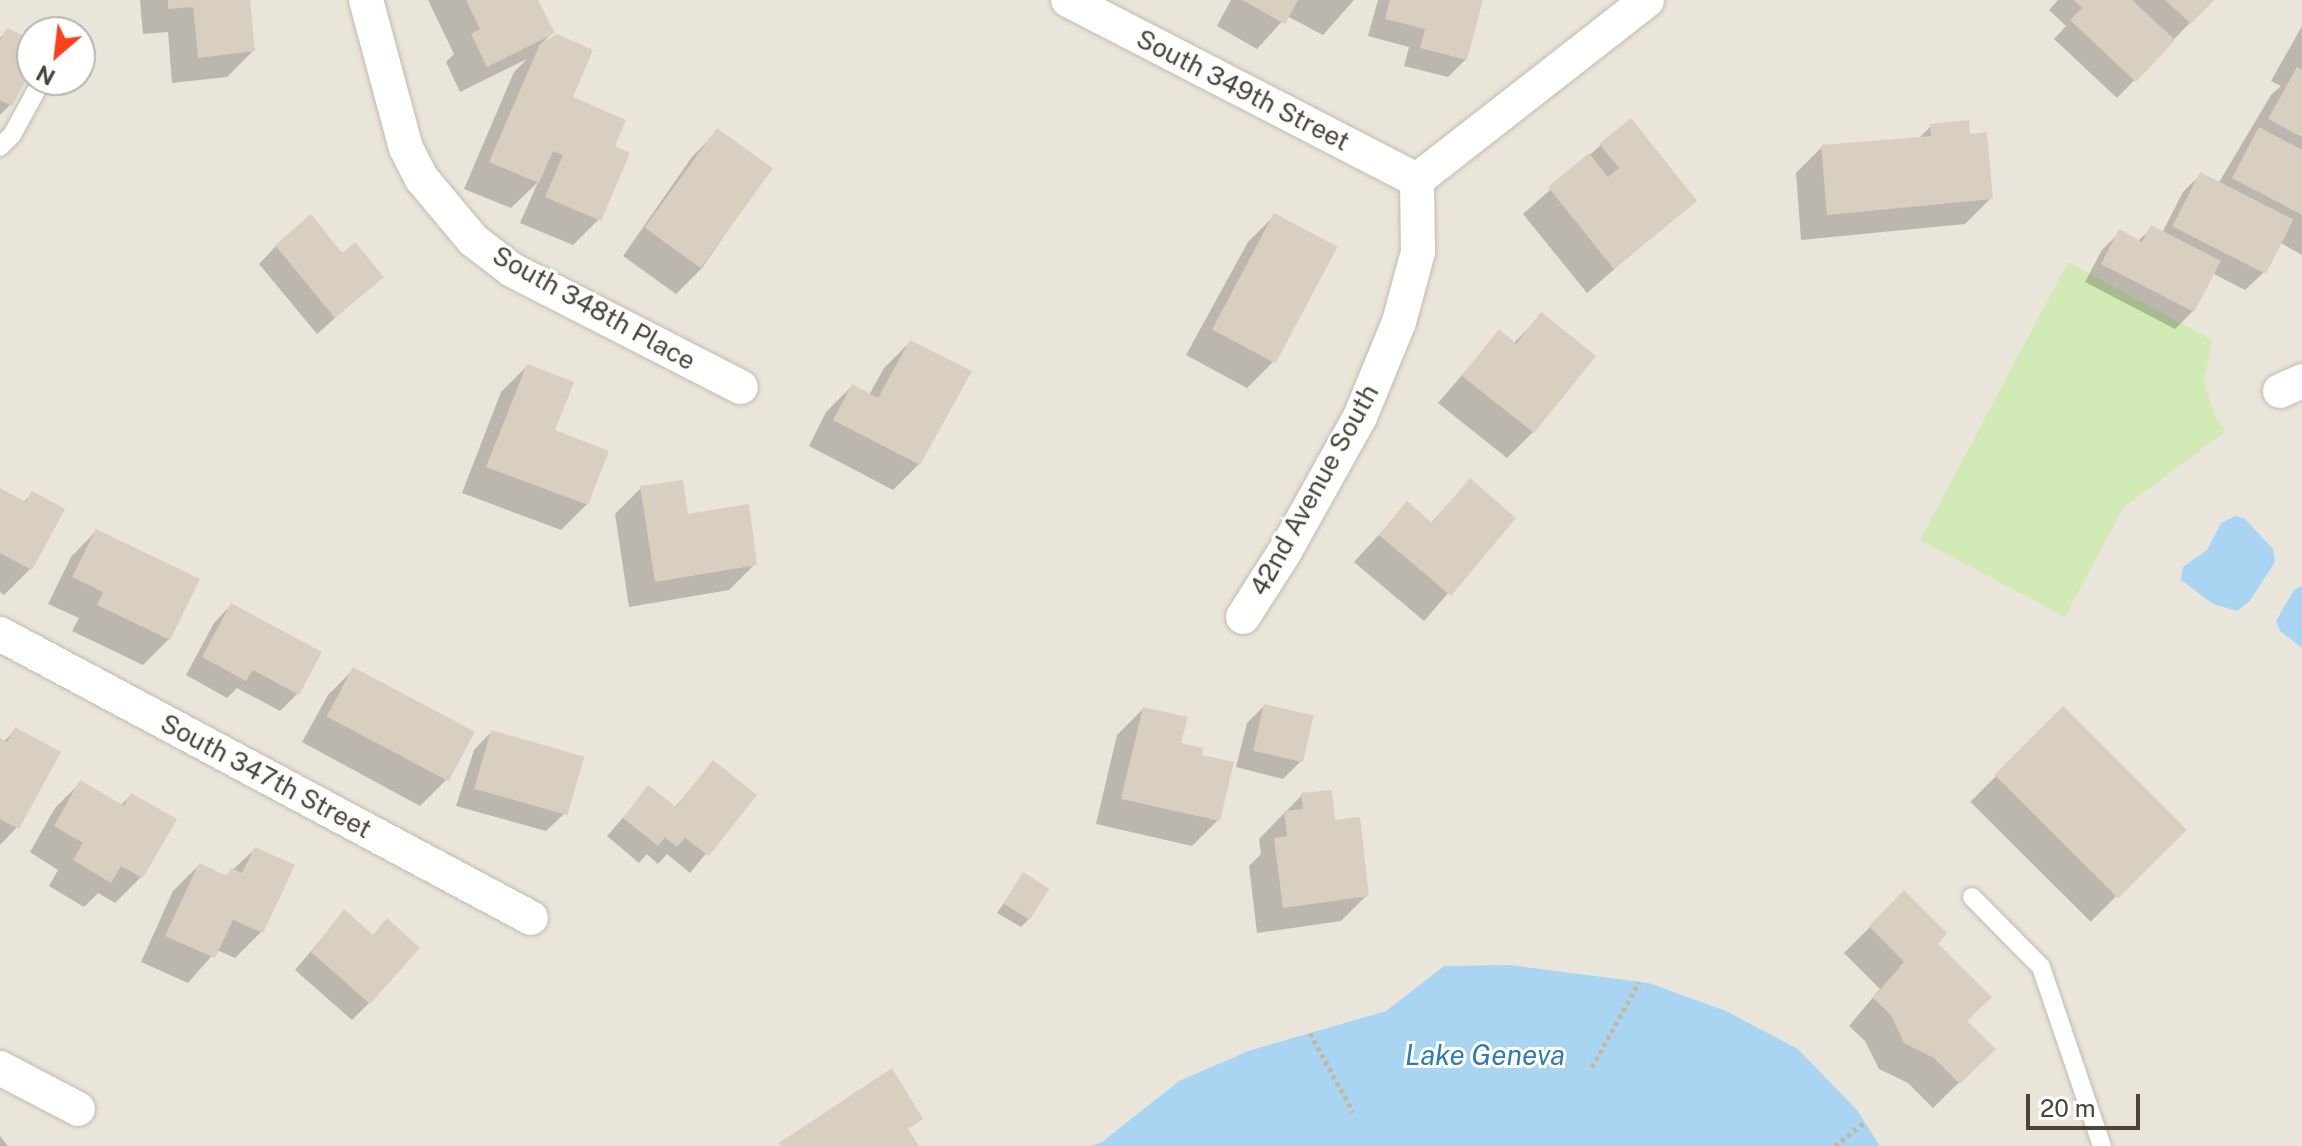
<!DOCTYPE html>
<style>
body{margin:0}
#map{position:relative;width:2302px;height:1146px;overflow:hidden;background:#f6f3ec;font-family:"Public Sans",sans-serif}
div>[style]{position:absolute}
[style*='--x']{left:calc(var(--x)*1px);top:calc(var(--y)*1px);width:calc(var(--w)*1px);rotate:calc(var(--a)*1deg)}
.residential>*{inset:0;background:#eae5da}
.green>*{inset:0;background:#d2eab5}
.water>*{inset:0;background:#a9d4f2}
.shadow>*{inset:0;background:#0003;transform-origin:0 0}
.building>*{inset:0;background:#d8cfc1;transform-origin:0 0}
.path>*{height:5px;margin-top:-2.5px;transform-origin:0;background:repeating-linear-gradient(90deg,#c4b79f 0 4px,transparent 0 8px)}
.roads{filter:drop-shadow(0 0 2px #c2bbae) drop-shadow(0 0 2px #c2bbae)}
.service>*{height:18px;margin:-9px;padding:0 9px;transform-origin:9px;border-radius:9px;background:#fff}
.minor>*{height:34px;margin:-17px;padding:0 17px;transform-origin:17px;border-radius:17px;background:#fff}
span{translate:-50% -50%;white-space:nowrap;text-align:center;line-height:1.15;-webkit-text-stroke:6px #fff;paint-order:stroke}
.street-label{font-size:26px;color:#4b4439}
.water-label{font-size:28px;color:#2e7ab2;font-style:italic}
.north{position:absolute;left:16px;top:16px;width:80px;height:80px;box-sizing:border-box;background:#fff;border:2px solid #b7b4b0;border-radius:50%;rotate:208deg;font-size:22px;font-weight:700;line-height:32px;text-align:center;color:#4b4439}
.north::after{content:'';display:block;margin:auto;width:28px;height:36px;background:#fc3f1d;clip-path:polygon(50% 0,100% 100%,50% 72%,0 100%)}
.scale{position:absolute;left:2026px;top:1094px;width:114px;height:36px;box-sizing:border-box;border:4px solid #4b4439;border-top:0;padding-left:10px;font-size:24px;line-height:28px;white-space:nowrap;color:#4b4439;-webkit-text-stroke:6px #fff;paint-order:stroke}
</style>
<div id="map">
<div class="residential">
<i style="clip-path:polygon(evenodd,0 0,2302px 0,2302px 1146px,1880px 1146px,1857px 1110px,1798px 1049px,1726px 1011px,1649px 983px,1511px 965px,1414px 991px,1386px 1011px,1248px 1051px,1179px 1081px,1102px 1142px,1090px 1146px,0 1146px,0 0,32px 32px,80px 32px,80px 80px,32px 80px,32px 32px)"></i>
</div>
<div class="green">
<i style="clip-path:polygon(2068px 262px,2212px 340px,2204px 382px,2215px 416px,2226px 431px,2123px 508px,2065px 617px,1920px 540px)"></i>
</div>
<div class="water">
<i style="clip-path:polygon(2236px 516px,2245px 519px,2273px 549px,2275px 562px,2249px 602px,2237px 611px,2213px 604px,2181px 580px,2183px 567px,2207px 550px,2221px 523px)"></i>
<i style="clip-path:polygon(2302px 586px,2302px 648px,2280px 631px,2276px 621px,2294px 590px)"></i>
<i style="clip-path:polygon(1511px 965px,1649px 983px,1726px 1011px,1798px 1049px,1857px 1110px,1880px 1146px,1090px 1146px,1102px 1142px,1179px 1081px,1248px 1051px,1386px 1011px,1444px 966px)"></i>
</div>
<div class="shadow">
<i style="clip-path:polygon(140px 0,248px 0,253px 51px,227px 77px,172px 83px,168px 32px,143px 34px)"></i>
<i style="clip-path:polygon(428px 0,536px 0,552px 33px,541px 44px,570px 98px,612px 147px,599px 219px,573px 245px,520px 223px,538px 182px,511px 208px,464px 189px,514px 72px,527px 59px,460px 92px,446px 62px,454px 54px)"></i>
<i style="clip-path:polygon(1231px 0,1354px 0,1323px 35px,1287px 16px,1257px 49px,1217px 26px)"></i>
<i style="clip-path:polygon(1378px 0,1481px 0,1466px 59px,1448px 77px,1404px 66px,1409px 47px,1368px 36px)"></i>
<i style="clip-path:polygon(2058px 0,2212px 0,2117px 98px,2054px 39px,2066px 26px,2049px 10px)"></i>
<i style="clip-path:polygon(2302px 26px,2302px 255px,2279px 242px,2263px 273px,2245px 290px,2212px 273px,2193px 311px,2175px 329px,2085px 282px,2102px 250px,2120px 232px,2138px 241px,2152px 228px,2162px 233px,2183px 192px,2201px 174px,2218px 184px,2271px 95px,2281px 86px,2271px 81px)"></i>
<i style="clip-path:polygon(8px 30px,32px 42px,32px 64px,10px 105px,0 115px,0 38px)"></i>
<i style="clip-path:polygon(1931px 126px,1968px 136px,1991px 198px,1965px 224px,1801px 240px,1796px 173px,1822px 147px,1918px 139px)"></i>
<i style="clip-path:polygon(717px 131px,770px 169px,702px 268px,676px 294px,623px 256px,692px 157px)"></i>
<i style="clip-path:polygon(1601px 145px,1694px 200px,1587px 293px,1523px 214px)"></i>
<i style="clip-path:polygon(1274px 216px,1273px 362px,1247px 388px,1186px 355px,1248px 242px)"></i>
<i style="clip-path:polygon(276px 246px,342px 256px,381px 277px,317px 334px,259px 264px)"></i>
<i style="clip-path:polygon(1542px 314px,1593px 356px,1533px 432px,1507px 458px,1438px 403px,1499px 332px,1513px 344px)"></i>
<i style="clip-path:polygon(910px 342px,919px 464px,893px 490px,809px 446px,826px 412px,852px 386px,869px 395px,884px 368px)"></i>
<i style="clip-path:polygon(527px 366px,587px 504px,561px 530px,462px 493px,501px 392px)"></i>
<i style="clip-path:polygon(1470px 480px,1513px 518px,1424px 621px,1354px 562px,1407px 504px,1430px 524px)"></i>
<i style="clip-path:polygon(641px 488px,755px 564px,729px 590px,629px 607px,615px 514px)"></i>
<i style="clip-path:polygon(0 490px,23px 503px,32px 493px,30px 569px,4px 595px,0 592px)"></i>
<i style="clip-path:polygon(96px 531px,169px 639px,143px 665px,72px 631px,79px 618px,48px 604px,71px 557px)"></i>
<i style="clip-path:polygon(231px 605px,297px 694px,280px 711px,237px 688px,227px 698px,186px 675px,214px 623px)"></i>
<i style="clip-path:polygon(354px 669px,446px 780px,420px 806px,302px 742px,328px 695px)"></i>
<i style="clip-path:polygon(1264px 706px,1300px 762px,1283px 779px,1236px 767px,1247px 723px)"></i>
<i style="clip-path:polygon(1143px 709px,1179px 745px,1199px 756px,1218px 820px,1192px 846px,1096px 824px,1117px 735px)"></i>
<i style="left:2063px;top:709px;width:170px;height:131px;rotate:45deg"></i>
<i style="clip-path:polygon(16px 730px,17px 827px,0 845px,0 740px,3px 742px)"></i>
<i style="clip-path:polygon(491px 732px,564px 814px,546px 831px,456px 806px,474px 750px)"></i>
<i style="clip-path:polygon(714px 762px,754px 795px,690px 873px,667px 854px,658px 864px,647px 854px,639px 863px,607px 836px,649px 788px,674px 808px)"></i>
<i style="clip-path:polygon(81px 782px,120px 806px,131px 795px,141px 877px,115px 903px,98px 893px,84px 907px,49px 886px,58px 870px,30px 852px,55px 808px)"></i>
<i style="clip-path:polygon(1302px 795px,1333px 822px,1367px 895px,1341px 921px,1257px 933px,1249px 866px,1261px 854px,1259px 839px)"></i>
<i style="clip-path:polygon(255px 849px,261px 932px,235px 958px,217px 950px,188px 983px,141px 962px,173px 891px,199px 865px,225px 877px)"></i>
<i style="clip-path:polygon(1023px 875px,1030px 918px,1021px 927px,997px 913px)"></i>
<i style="clip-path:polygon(1904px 893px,1935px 944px,1965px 1021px,1993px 1049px,1933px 1108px,1908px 1083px,1879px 1069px,1865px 1041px,1849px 1026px,1880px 989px,1844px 953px)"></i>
<i style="clip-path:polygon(344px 912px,369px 1003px,352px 1020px,295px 970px)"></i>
<i style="clip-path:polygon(0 1136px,8px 1146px,0 1146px)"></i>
</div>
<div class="building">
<i style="clip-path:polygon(168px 0,250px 0,255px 51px,198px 58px,193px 7px,168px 9px)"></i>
<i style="clip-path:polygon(466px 0,538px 0,555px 33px,487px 67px,471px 34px,480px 29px)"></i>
<i style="clip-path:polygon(1242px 0,1298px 0,1285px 24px)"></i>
<i style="clip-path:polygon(1390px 0,1483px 0,1467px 60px,1420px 48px,1425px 29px,1385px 19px)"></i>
<i style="clip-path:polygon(2074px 0,2132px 0,2175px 40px,2136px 82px,2070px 20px,2082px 8px)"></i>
<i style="clip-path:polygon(2165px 0,2214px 0,2191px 24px)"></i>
<i style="clip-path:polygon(7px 28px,32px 40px,32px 68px,12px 106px,0 100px,0 41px)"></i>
<i style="clip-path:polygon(557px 34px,593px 50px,573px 97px,626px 120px,615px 146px,630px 153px,601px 221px,545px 197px,563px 155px,553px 151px,539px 183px,489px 162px,540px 44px)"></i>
<i style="clip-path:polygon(2297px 67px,2302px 70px,2302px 137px,2268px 119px)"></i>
<i style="clip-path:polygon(1631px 118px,1697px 201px,1614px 269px,1548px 187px,1589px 153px,1608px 177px,1619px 168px,1599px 144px)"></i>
<i style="clip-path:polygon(1969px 120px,1970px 134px,1987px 132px,1993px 199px,1827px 215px,1821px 145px,1931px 136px,1930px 124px)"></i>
<i style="clip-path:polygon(2259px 127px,2302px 150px,2302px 215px,2232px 178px)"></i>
<i style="left:717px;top:128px;width:69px;height:123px;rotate:36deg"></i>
<i style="left:2200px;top:172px;width:105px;height:61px;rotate:27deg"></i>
<i style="left:1274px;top:213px;width:72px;height:132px;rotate:28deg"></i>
<i style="clip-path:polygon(311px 214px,342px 253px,355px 242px,384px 277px,335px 318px,275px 245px)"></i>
<i style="clip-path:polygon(2151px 225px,2221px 261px,2194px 312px,2101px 264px,2119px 229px,2142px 242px)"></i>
<i style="clip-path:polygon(1541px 312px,1596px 356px,1534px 433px,1462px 376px,1499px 329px,1516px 344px)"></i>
<i style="clip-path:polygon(910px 340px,972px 371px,920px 465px,833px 420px,852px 384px,878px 398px)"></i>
<i style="clip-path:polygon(527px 364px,574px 382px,555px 430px,609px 451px,588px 505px,486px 467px)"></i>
<i style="clip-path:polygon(1470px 478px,1516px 518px,1451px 596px,1379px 535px,1407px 501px,1432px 523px)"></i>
<i style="clip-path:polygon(683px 480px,688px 514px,749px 504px,757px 565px,655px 582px,640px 486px)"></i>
<i style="clip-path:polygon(0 488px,26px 502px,32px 491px,65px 509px,32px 570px,0 553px)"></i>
<i style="clip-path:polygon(96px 529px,200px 579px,170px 640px,97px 605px,103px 592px,72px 577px)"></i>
<i style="clip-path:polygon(231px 603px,322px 652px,299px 695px,253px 670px,246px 681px,202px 657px)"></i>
<i style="left:353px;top:667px;width:138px;height:56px;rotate:28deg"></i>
<i style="left:1264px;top:704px;width:51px;height:48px;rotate:13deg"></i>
<i style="left:2063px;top:706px;width:175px;height:97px;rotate:45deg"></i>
<i style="clip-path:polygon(1143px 707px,1188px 717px,1181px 743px,1203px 748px,1202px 755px,1234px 762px,1220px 821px,1121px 799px)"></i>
<i style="clip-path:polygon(15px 727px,61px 752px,19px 829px,0 819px,0 738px,7px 742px)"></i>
<i style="left:491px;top:730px;width:97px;height:61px;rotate:16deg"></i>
<i style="clip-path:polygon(713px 760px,757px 795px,709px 856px,685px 838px,677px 847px,665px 837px,658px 846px,623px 818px,648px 785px,676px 807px)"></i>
<i style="clip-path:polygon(80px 780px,124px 806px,131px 793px,177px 819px,143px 878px,121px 866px,111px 883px,73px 860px,83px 843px,54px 826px)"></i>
<i style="clip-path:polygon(1332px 790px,1335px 820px,1360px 817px,1369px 896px,1283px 908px,1274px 838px,1287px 836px,1284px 811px,1303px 809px,1301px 793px)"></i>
<i style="clip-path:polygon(255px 847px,295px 865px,263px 933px,233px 920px,215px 958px,165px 936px,199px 863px,227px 876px,231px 868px,242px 873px)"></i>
<i style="left:1023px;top:872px;width:31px;height:37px;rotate:32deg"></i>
<i style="clip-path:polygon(1904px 890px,1947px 933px,1938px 944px,1992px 997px,1967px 1021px,1996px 1049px,1960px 1084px,1934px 1058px,1904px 1043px,1891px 1015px,1873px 998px,1904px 962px,1869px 926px)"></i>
<i style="clip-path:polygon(344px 909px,373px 935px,387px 918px,420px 948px,370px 1004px,311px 952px)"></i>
<i style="clip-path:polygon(892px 1068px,923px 1119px,908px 1129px,919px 1146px,781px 1146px,779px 1143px)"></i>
</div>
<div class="path">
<i style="--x:1310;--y:1033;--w:90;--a:61.4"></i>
<i style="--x:1592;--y:1067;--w:97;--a:-61.1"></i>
<i style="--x:1835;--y:1146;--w:38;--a:-39"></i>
</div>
<div class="roads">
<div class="service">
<i style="--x:0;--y:147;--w:17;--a:-45"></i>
<i style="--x:12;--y:135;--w:63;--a:-61.4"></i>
<i style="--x:1972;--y:897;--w:98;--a:45.4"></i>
<i style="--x:2041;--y:967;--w:189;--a:71.2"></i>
</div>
<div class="minor">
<i style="--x:366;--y:0;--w:153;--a:74.9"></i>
<i style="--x:406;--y:148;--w:35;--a:63"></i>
<i style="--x:422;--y:179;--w:80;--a:50.1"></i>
<i style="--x:473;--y:240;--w:49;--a:37.6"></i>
<i style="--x:512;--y:270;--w:257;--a:27.1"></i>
<i style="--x:1068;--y:0;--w:393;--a:27.3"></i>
<i style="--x:2280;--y:391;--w:24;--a:-24"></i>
<i style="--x:1243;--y:617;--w:76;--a:-57.4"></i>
<i style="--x:1284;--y:553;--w:156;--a:-60.8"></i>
<i style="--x:1360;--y:417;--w:103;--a:-67.7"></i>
<i style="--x:1399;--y:322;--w:73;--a:-74.8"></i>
<i style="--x:1418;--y:252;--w:72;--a:-90.8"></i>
<i style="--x:1417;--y:180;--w:292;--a:-38"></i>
<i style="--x:0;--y:634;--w:602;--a:28.14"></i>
<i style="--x:0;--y:1068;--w:88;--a:27.7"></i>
</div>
</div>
<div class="street-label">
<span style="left:1243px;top:90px;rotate:27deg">South 349th Street</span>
<span style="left:594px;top:308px;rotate:29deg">South 348th Place</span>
<span style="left:1314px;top:490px;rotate:-61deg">42nd Avenue South</span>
<span style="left:266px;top:776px;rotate:28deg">South 347th Street</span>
</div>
<div class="water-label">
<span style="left:1485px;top:1055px">Lake Geneva</span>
</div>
<div class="north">N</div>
<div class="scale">20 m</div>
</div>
